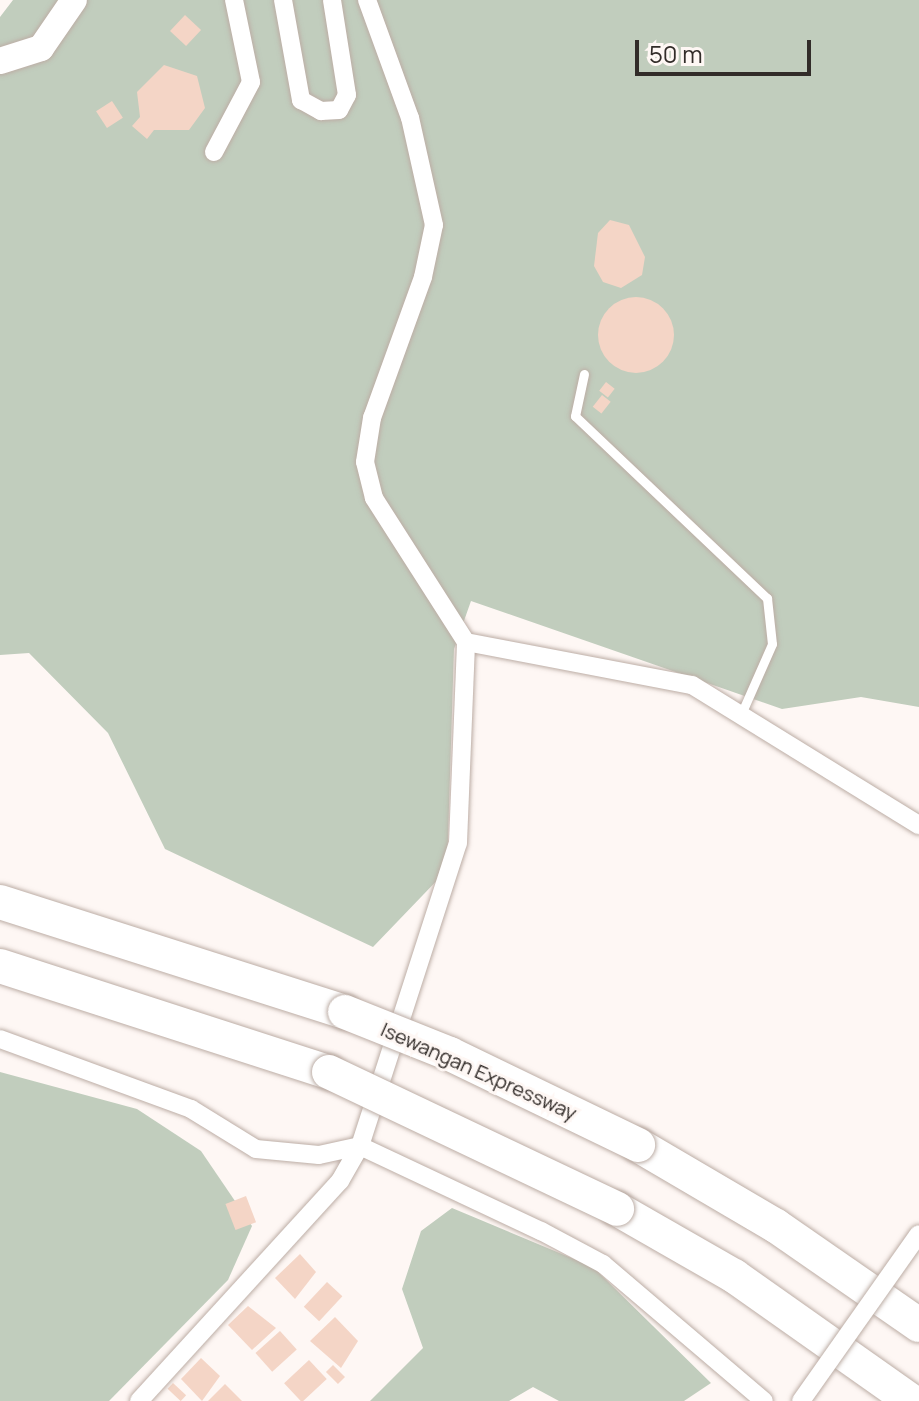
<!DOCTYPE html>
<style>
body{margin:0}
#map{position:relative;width:919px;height:1401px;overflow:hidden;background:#fef7f4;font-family:Manrope,sans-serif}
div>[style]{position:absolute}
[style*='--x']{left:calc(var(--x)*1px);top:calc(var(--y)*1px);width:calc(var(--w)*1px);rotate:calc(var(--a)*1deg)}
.green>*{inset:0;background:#c1cdbd}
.building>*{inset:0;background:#f4d5c6;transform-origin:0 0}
.round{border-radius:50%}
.roads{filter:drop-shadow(0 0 2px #bcada5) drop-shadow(0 0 2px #bcada5)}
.lane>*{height:9px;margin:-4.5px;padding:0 4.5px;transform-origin:4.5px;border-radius:4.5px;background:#fff}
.street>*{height:18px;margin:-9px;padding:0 9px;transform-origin:9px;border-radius:9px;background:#fff}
.secondary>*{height:26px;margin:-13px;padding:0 13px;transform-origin:13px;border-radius:13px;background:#fff}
.highway>*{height:34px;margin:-17px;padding:0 17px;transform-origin:17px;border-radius:17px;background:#fff}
.bridges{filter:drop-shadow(0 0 2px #bcada5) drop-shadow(0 0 2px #bcada5)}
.street-bridge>*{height:18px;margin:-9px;padding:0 9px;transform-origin:9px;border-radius:9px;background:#fff}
.highway-bridge>*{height:34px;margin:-17px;padding:0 17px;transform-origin:17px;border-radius:17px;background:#fff}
span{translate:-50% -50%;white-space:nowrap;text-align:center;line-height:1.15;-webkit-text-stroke:6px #fef7f4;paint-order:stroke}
.street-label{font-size:20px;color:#322c29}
.scale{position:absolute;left:635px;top:40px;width:176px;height:36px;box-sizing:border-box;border:4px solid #322c29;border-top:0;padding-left:10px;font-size:24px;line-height:28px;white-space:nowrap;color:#322c29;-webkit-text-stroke:6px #fef7f4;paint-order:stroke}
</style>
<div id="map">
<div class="green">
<i style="clip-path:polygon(13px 0,919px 0,919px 707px,861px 697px,782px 709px,471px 601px,454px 649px,447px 870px,373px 947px,165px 849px,108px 733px,29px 653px,0 655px,0 17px)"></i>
<i style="clip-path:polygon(0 1072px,137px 1109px,201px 1151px,252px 1226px,228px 1280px,109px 1401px,0 1401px)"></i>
<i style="clip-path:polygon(452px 1208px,593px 1267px,711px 1383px,684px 1401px,559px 1401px,533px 1387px,509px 1401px,370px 1401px,423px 1348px,402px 1289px,421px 1231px)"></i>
</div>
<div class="building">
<i style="left:185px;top:15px;width:22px;height:22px;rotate:43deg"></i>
<i style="clip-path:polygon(164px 65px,197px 76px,205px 108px,189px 130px,154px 130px,147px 139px,132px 126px,140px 117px,137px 92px)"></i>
<i style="left:112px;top:101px;width:20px;height:19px;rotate:57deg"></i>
<i style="clip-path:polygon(610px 220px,629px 225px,645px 257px,642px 275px,621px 288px,603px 282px,594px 266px,598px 233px)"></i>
<i class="round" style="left:598px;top:297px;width:76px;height:76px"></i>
<i style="left:606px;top:382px;width:11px;height:11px;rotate:38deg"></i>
<i style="left:602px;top:395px;width:11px;height:15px;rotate:38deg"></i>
<i style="left:246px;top:1196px;width:28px;height:22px;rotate:69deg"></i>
<i style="clip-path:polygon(300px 1254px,316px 1272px,295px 1299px,275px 1278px)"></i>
<i style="left:327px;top:1282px;width:21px;height:34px;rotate:43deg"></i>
<i style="clip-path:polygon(248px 1306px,276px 1328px,252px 1350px,228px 1325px)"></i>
<i style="clip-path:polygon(335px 1317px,358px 1341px,341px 1368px,310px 1341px)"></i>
<i style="left:280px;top:1331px;width:25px;height:33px;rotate:48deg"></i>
<i style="clip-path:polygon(201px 1358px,220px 1376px,202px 1401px,181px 1379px)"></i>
<i style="left:309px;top:1360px;width:26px;height:34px;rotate:47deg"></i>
<i style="left:333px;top:1365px;width:17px;height:10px;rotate:45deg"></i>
<i style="left:173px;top:1383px;width:18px;height:8px;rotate:43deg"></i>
<i style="clip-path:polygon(225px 1384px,242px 1401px,208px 1401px)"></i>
</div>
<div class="roads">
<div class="lane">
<i style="--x:584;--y:374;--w:43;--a:102.1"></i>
<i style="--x:575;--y:416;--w:265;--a:43.5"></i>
<i style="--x:767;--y:598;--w:46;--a:83.8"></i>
<i style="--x:772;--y:644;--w:74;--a:113.8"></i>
</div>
<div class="street">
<i style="--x:283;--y:0;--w:102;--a:79.8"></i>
<i style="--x:301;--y:100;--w:23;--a:29"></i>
<i style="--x:321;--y:111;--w:18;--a:-3"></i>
<i style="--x:339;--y:110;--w:17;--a:-62"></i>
<i style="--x:347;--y:95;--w:96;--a:-99"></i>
<i style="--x:214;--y:152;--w:79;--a:-62.1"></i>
<i style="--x:251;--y:82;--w:84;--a:-101.7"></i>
<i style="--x:466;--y:642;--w:230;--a:10.8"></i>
<i style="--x:692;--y:685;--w:267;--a:31.7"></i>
<i style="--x:0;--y:1039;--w:203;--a:20.1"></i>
<i style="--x:191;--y:1109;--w:76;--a:31.6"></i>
<i style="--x:256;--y:1149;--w:63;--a:5.4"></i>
<i style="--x:319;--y:1155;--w:42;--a:-12.4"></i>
<i style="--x:360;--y:1146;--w:200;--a:25.2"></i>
<i style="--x:541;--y:1231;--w:70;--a:28"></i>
<i style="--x:603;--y:1264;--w:211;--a:40.4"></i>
<i style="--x:139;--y:1401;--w:298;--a:-47.6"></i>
<i style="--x:340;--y:1181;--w:40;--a:-60.3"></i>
<i style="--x:360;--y:1146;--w:318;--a:-72.1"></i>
<i style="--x:458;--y:843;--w:201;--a:-87.7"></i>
<i style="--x:466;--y:642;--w:171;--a:-122.6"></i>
<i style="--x:374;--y:498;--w:37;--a:-104"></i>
<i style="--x:365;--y:462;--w:45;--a:-81"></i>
<i style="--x:372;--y:418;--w:150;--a:-70.1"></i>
<i style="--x:423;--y:277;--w:53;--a:-78.1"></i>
<i style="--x:434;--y:225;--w:110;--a:-102.6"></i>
<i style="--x:410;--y:118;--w:126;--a:-110"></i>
</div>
<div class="secondary">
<i style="--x:0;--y:61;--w:43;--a:-17.6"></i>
<i style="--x:41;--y:48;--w:58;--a:-55.5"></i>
</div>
<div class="highway">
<i style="--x:0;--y:902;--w:362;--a:17.7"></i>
<i style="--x:0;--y:966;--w:346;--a:17.9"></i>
<i style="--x:638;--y:1145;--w:160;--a:30.4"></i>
<i style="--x:776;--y:1226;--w:174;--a:34.7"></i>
<i style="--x:617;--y:1209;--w:135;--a:29.8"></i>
<i style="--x:734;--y:1276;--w:217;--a:35.2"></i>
</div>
</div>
<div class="bridges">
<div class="street-bridge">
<i style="--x:801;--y:1401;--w:204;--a:-54.8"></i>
</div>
<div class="highway-bridge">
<i style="--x:345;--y:1012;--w:113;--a:21.8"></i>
<i style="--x:450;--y:1054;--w:209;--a:25.8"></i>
<i style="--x:329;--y:1072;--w:319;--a:25.4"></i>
</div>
</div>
<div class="street-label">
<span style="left:479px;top:1071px;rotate:24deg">Isewangan Expressway</span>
</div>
<div class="scale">50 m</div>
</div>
